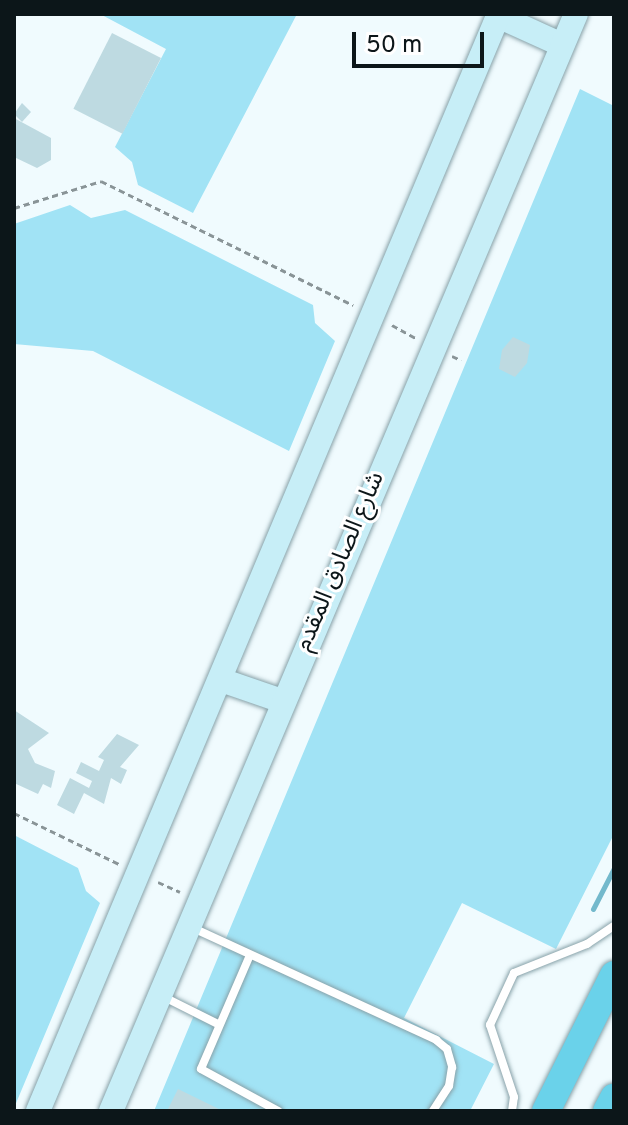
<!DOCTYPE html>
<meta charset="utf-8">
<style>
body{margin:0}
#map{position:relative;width:628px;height:1125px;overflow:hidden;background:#f0fbfe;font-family:Overpass,"Noto Sans Arabic",sans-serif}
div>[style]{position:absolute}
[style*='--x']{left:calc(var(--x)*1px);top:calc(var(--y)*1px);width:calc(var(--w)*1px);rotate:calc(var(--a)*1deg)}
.green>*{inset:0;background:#a1e3f5}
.stream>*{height:5px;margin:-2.5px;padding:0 2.5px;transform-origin:2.5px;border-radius:2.5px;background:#73b9cc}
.building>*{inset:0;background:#bedae1;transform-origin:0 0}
.path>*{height:3px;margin-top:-1.5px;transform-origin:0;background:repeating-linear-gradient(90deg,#899497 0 6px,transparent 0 10px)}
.roads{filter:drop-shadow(0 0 2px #88a2a9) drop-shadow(0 0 2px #88a2a9)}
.service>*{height:8px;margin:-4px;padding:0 4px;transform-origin:4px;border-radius:4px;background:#fff}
.secondary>*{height:24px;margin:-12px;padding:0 12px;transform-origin:12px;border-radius:12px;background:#c7eef7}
.trunk>*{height:28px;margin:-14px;padding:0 14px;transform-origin:14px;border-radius:14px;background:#6ad2ea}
span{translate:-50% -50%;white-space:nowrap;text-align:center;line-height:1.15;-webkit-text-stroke:6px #fff;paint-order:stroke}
.street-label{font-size:24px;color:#0c1619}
.frame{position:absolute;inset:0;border:16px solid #0c1619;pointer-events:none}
.scale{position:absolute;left:352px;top:32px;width:132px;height:36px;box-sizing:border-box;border:4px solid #0c1619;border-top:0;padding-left:10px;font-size:24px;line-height:28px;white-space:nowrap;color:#0c1619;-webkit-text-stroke:6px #fff;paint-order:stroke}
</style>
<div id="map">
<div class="green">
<i style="clip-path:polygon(100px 14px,297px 14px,193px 213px,138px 185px,132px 162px,115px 147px,166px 49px)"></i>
<i style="clip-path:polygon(580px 89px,614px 106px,614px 834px,556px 949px,462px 903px,404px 1018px,494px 1064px,470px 1111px,154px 1111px)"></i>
<i style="clip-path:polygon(70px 205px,91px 218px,125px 210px,313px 305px,315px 323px,335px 341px,289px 451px,93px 351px,14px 344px,14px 224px)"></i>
<i style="clip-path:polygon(14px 835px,78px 868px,86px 891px,100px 903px,14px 1108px)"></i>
</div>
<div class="stream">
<i style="--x:593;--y:909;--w:46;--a:-62.9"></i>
</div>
<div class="building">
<i style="left:112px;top:33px;width:55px;height:85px;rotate:27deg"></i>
<i style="clip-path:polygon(22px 103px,31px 112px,22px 122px,14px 114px)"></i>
<i style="clip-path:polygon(14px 118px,51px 138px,51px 160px,37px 168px,14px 157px)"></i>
<i style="clip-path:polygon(513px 337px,530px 345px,527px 363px,515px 377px,499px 369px,502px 350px)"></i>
<i style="clip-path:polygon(14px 710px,49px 733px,28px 749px,35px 763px,55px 771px,51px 788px,43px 784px,38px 794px,14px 783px)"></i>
<i style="clip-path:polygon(117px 734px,139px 745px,120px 767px,127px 770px,121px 784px,111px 778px,104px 804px,84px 793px,74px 814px,57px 805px,70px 778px,89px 788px,92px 781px,76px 773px,81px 762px,99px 771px,104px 760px,98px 757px)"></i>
<i style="clip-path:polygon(178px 1089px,223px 1111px,167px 1111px)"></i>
</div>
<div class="path">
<i style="--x:14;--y:208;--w:91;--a:-17.2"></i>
<i style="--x:101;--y:181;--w:281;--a:26.2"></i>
<i style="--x:392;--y:325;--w:29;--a:29"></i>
<i style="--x:452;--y:356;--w:10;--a:24"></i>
<i style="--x:14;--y:813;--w:117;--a:25.9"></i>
<i style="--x:158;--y:882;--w:24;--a:24"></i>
</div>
<div class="roads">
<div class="service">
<i style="--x:193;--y:928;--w:268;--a:24.7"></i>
<i style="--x:436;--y:1040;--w:14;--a:39"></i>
<i style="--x:447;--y:1049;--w:19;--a:74"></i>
<i style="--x:452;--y:1067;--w:19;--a:99"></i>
<i style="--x:449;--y:1086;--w:30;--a:123"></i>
<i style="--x:250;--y:955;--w:124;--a:113.3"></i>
<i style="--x:201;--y:1069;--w:88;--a:28.6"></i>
<i style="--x:164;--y:997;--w:60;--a:26.6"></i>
<i style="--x:512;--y:1111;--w:14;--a:-82"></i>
<i style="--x:514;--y:1097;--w:76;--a:-108.4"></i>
<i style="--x:490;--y:1025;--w:57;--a:-65.2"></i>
<i style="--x:514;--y:973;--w:79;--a:-21.7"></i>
<i style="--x:587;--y:944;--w:32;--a:-34"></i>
</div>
<div class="secondary">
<i style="--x:498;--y:16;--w:70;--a:24.4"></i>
<i style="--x:221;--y:680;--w:65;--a:19"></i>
<i style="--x:38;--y:1111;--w:1190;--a:-67.21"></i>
<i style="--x:111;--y:1111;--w:1191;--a:-67.03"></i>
</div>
<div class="trunk">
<i style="--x:546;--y:1111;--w:152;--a:-63.4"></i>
<i style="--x:607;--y:1111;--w:15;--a:-62"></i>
</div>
</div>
<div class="street-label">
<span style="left:341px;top:562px;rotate:-67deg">شارع الصادق المقدم</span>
</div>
<div class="frame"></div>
<div class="scale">50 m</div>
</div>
